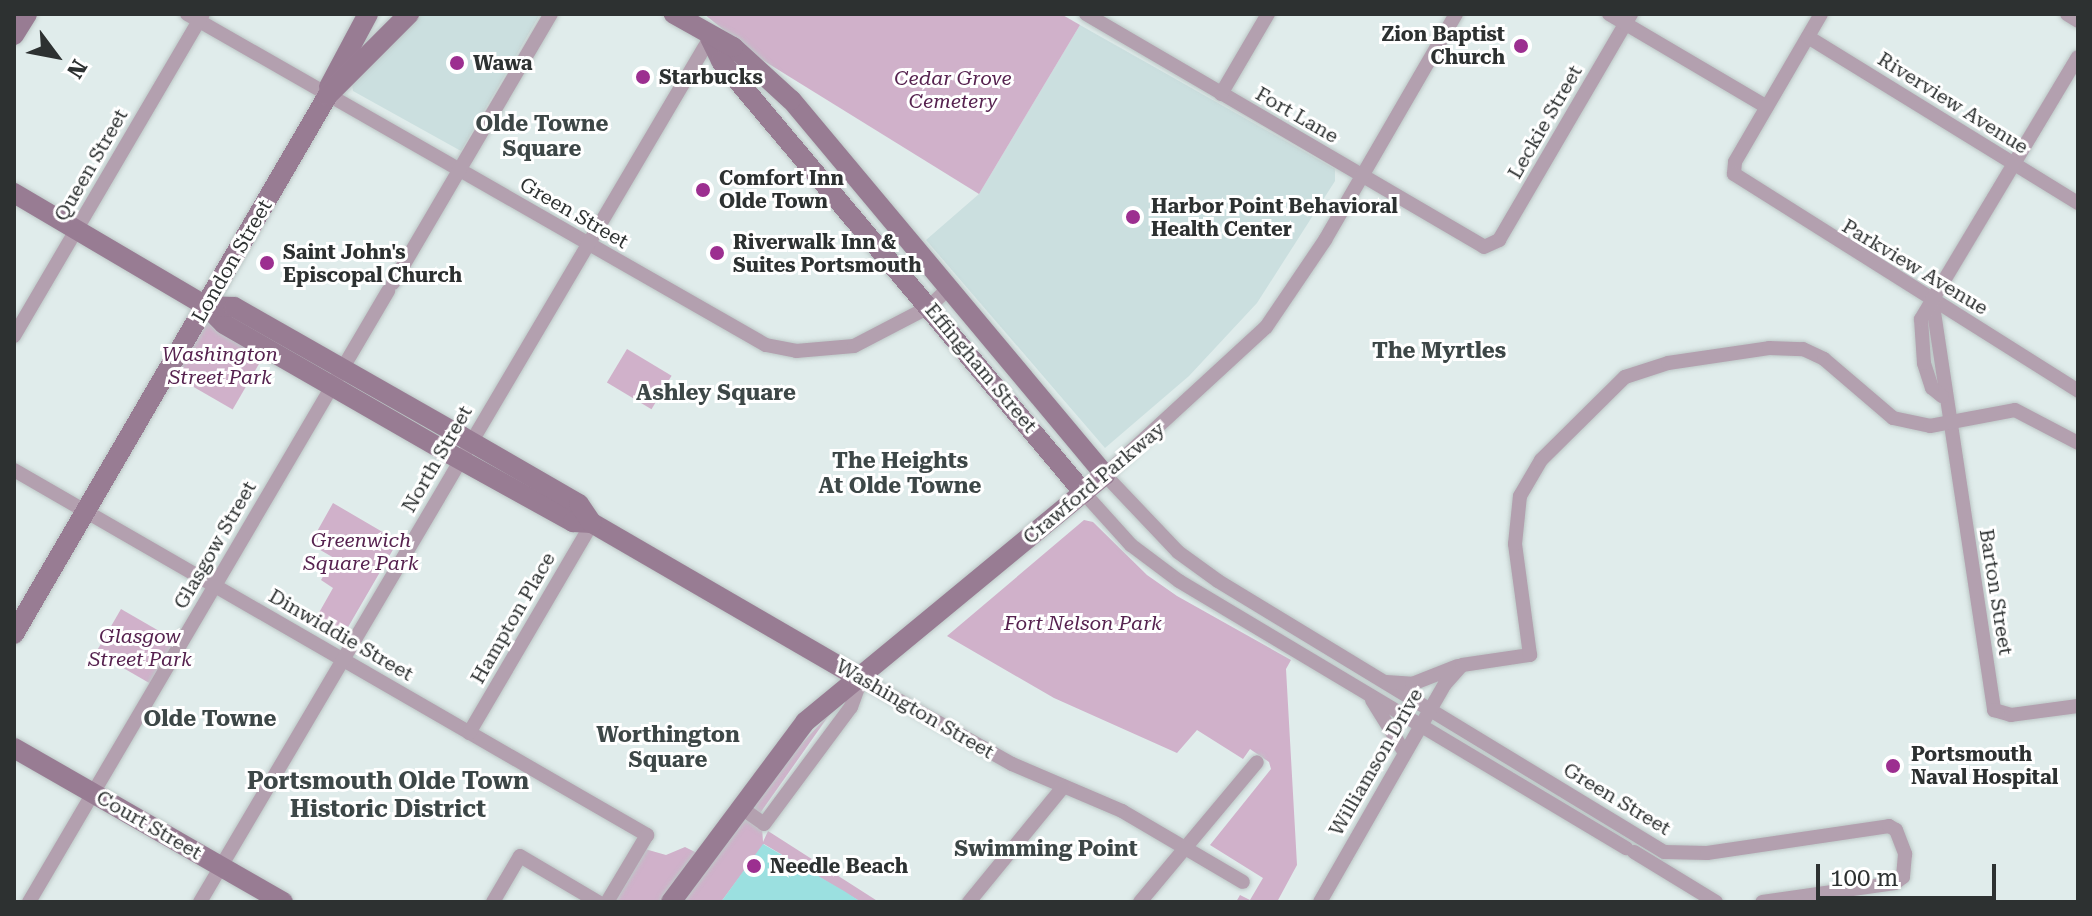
<!DOCTYPE html>
<style>
body{margin:0}
#map{position:relative;width:2092px;height:916px;overflow:hidden;background:#e0eceb;font-family:"Roboto Serif",serif}
div>[style]{position:absolute}
[style*='--x']{left:calc(var(--x)*1px);top:calc(var(--y)*1px);width:calc(var(--w)*1px);rotate:calc(var(--a)*1deg)}
.built>*{inset:0;background:#cbdfdf}
.green>*{inset:0;background:#d0b1ca;transform-origin:0 0}
.water>*{inset:0;background:#9be0e0}
.roads{filter:drop-shadow(0 0 2px #bcc7c6) drop-shadow(0 0 2px #bcc7c6)}
.street>*{height:14px;margin:-7px;padding:0 7px;transform-origin:7px;border-radius:7px;background:#b3a0af}
.secondary>*{height:20px;margin:-10px;padding:0 10px;transform-origin:10px;border-radius:10px;background:#987c93}
.dots>*{width:22px;height:22px;translate:-50% -50%;box-sizing:border-box;border:4px solid #fff;border-radius:50%}
span{translate:-50% -50%;white-space:nowrap;text-align:center;line-height:1.15;-webkit-text-stroke:6px #fff;paint-order:stroke}
.poi-label{font-size:20px;color:#2d3131;font-weight:700}
.right{translate:-100% -50%;text-align:right}
.left{translate:0 -50%;text-align:left}
.park-label{font-size:20px;color:#56224f;font-style:italic}
.street-label{font-size:20px;color:#2d3131}
.neighbourhood-label{font-size:22px;color:#3d4747;font-weight:700}
.quarter-label{font-size:24px;color:#3d4747;font-weight:700}
.frame{position:absolute;inset:0;border:16px solid #2d3131;pointer-events:none}
.north{position:absolute;left:16px;top:16px;width:80px;height:80px;-webkit-text-stroke:6px #fff;paint-order:stroke;rotate:122deg;font-size:22px;font-weight:700;line-height:32px;text-align:center;color:#2d3131}
.north::after{content:'';display:block;margin:auto;width:28px;height:36px;background:#2d3131;clip-path:polygon(50% 0,100% 100%,50% 72%,0 100%)}
.scale{position:absolute;left:1816px;top:864px;width:180px;height:36px;box-sizing:border-box;border:4px solid #2d3131;border-top:0;padding-left:10px;font-size:24px;line-height:28px;white-space:nowrap;color:#2d3131;-webkit-text-stroke:6px #fff;paint-order:stroke}
</style>
<div id="map">
<div class="built">
<i style="clip-path:polygon(422px 14px,540px 14px,461px 151px,353px 91px,352px 84px)"></i>
<i style="clip-path:polygon(1080px 25px,1335px 169px,1335px 181px,1257px 303px,1189px 376px,1105px 448px,926px 240px,979px 194px)"></i>
</div>
<div class="green">
<i style="clip-path:polygon(704px 14px,1061px 14px,1080px 25px,979px 194px,756px 56px)"></i>
<i style="left:207px;top:322px;width:66px;height:63px;rotate:30deg"></i>
<i style="left:627px;top:349px;width:52px;height:39px;rotate:31deg"></i>
<i style="clip-path:polygon(333px 503px,398px 541px,340px 641px,312px 625px,333px 588px,321px 580px,334px 558px,310px 544px)"></i>
<i style="clip-path:polygon(1084px 520px,1093px 522px,1147px 575px,1177px 596px,1291px 660px,1286px 669px,1297px 865px,1277px 902px,1236px 902px,1240px 895px,1250px 900px,1263px 878px,1210px 845px,1271px 769px,1269px 762px,1250px 749px,1243px 759px,1197px 730px,1177px 753px,1054px 698px,947px 636px)"></i>
<i style="left:121px;top:609px;width:64px;height:50px;rotate:30deg"></i>
<i style="clip-path:polygon(832px 711px,761px 812px,763px 842px,768px 831px,879px 902px,861px 902px,764px 844px,721px 902px,614px 902px,645px 849px,666px 855px,685px 847px,699px 854px)"></i>
</div>
<div class="water">
<i style="clip-path:polygon(763px 844px,844px 891px,861px 902px,721px 902px)"></i>
</div>
<div class="roads">
<div class="street">
<i style="--x:187;--y:14;--w:667;--a:29.76"></i>
<i style="--x:766;--y:345;--w:31;--a:11"></i>
<i style="--x:796;--y:351;--w:58;--a:-4.9"></i>
<i style="--x:854;--y:346;--w:85;--a:-27.5"></i>
<i style="--x:929;--y:307;--w:29;--a:-44"></i>
<i style="--x:1086;--y:14;--w:461;--a:30.3"></i>
<i style="--x:1484;--y:247;--w:17;--a:-25"></i>
<i style="--x:1499;--y:240;--w:262;--a:-59.7"></i>
<i style="--x:1456;--y:14;--w:261;--a:120.1"></i>
<i style="--x:1325;--y:240;--w:105;--a:124.1"></i>
<i style="--x:1266;--y:327;--w:219;--a:137.4"></i>
<i style="--x:1105;--y:475;--w:106;--a:46.5"></i>
<i style="--x:1178;--y:552;--w:49;--a:35.9"></i>
<i style="--x:1218;--y:581;--w:522;--a:31.28"></i>
<i style="--x:1664;--y:852;--w:43;--a:1.3"></i>
<i style="--x:1707;--y:853;--w:184;--a:-8.4"></i>
<i style="--x:1889;--y:826;--w:8;--a:30"></i>
<i style="--x:1896;--y:830;--w:26;--a:69"></i>
<i style="--x:1905;--y:854;--w:23;--a:95"></i>
<i style="--x:1903;--y:877;--w:10;--a:143"></i>
<i style="--x:1895;--y:883;--w:134;--a:171.9"></i>
<i style="--x:1609;--y:14;--w:183;--a:30.5"></i>
<i style="--x:1821;--y:14;--w:171;--a:120.2"></i>
<i style="--x:1735;--y:162;--w:12;--a:95"></i>
<i style="--x:1734;--y:174;--w:407;--a:32.2"></i>
<i style="--x:2067;--y:14;--w:13;--a:32"></i>
<i style="--x:1808;--y:37;--w:317;--a:31.6"></i>
<i style="--x:1221;--y:94;--w:93;--a:-59.6"></i>
<i style="--x:393;--y:283;--w:312;--a:-59.6"></i>
<i style="--x:1932;--y:299;--w:416;--a:81.4"></i>
<i style="--x:1994;--y:710;--w:18;--a:16"></i>
<i style="--x:2011;--y:715;--w:68;--a:-7.7"></i>
<i style="--x:14;--y:336;--w:373;--a:-59.6"></i>
<i style="--x:1942;--y:396;--w:13;--a:-141"></i>
<i style="--x:1932;--y:388;--w:26;--a:-108"></i>
<i style="--x:1924;--y:363;--w:44;--a:-93.9"></i>
<i style="--x:1921;--y:319;--w:305;--a:-59.1"></i>
<i style="--x:14;--y:470;--w:731;--a:29.97"></i>
<i style="--x:647;--y:835;--w:78;--a:120.8"></i>
<i style="--x:1084;--y:493;--w:70;--a:47.9"></i>
<i style="--x:1131;--y:545;--w:60;--a:36.9"></i>
<i style="--x:1179;--y:581;--w:521;--a:30.85"></i>
<i style="--x:1386;--y:682;--w:26;--a:4"></i>
<i style="--x:1412;--y:684;--w:49;--a:-21.4"></i>
<i style="--x:1372;--y:700;--w:59;--a:58.2"></i>
<i style="--x:469;--y:733;--w:243;--a:-59.6"></i>
<i style="--x:740;--y:807;--w:29;--a:35"></i>
<i style="--x:764;--y:824;--w:146;--a:-53.4"></i>
<i style="--x:851;--y:707;--w:30;--a:-70"></i>
<i style="--x:861;--y:679;--w:173;--a:29.4"></i>
<i style="--x:1012;--y:764;--w:120;--a:23.1"></i>
<i style="--x:1122;--y:811;--w:140;--a:30.4"></i>
<i style="--x:1634;--y:852;--w:96;--a:31.4"></i>
<i style="--x:29;--y:902;--w:709;--a:-59.56"></i>
<i style="--x:200;--y:902;--w:1003;--a:-59.45"></i>
<i style="--x:493;--y:902;--w:53;--a:-59.6"></i>
<i style="--x:520;--y:856;--w:91;--a:30.5"></i>
<i style="--x:969;--y:902;--w:149;--a:-50.7"></i>
<i style="--x:1140;--y:902;--w:182;--a:-50.1"></i>
<i style="--x:1320;--y:902;--w:251;--a:-60.2"></i>
<i style="--x:1445;--y:684;--w:25;--a:-48"></i>
<i style="--x:1462;--y:665;--w:69;--a:-8.4"></i>
<i style="--x:1530;--y:655;--w:112;--a:-97.7"></i>
<i style="--x:1515;--y:544;--w:48;--a:-84.1"></i>
<i style="--x:1520;--y:496;--w:42;--a:-59.7"></i>
<i style="--x:1541;--y:460;--w:118;--a:-44.7"></i>
<i style="--x:1625;--y:377;--w:45;--a:-18"></i>
<i style="--x:1668;--y:363;--w:102;--a:-8.4"></i>
<i style="--x:1769;--y:348;--w:34;--a:2"></i>
<i style="--x:1803;--y:349;--w:23;--a:25"></i>
<i style="--x:1824;--y:359;--w:91;--a:40.5"></i>
<i style="--x:1893;--y:418;--w:38;--a:12"></i>
<i style="--x:1930;--y:426;--w:86;--a:-10.7"></i>
<i style="--x:2015;--y:410;--w:71;--a:27.6"></i>
</div>
<div class="secondary">
<i style="--x:14;--y:35;--w:25;--a:-58"></i>
<i style="--x:710;--y:38;--w:25;--a:64"></i>
<i style="--x:721;--y:61;--w:564;--a:49.96"></i>
<i style="--x:329;--y:87;--w:83;--a:-61.9"></i>
<i style="--x:14;--y:193;--w:223;--a:30.5"></i>
<i style="--x:206;--y:306;--w:25;--a:45"></i>
<i style="--x:224;--y:324;--w:261;--a:29.9"></i>
<i style="--x:450;--y:454;--w:141;--a:28.9"></i>
<i style="--x:573;--y:522;--w:19;--a:3"></i>
<i style="--x:592;--y:523;--w:311;--a:30.1"></i>
<i style="--x:206;--y:306;--w:28;--a:2"></i>
<i style="--x:234;--y:307;--w:261;--a:29.6"></i>
<i style="--x:461;--y:436;--w:136;--a:30"></i>
<i style="--x:579;--y:504;--w:23;--a:56"></i>
<i style="--x:14;--y:634;--w:624;--a:-59.78"></i>
<i style="--x:328;--y:95;--w:115;--a:-45"></i>
<i style="--x:14;--y:748;--w:310;--a:29.8"></i>
<i style="--x:671;--y:902;--w:224;--a:-53.3"></i>
<i style="--x:805;--y:722;--w:389;--a:-39.5"></i>
<i style="--x:1105;--y:475;--w:489;--a:-129.9"></i>
<i style="--x:791;--y:100;--w:79;--a:-137.6"></i>
<i style="--x:733;--y:47;--w:68;--a:-150.8"></i>
</div>
</div>
<div class="dots">
<i style="left:1521px;top:46px;background:#9c2f90"></i>
<i style="left:457px;top:63px;background:#9c2f90"></i>
<i style="left:643px;top:77px;background:#9c2f90"></i>
<i style="left:703px;top:190px;background:#9c2f90"></i>
<i style="left:1133px;top:217px;background:#9c2f90"></i>
<i style="left:717px;top:253px;background:#9c2f90"></i>
<i style="left:267px;top:263px;background:#9c2f90"></i>
<i style="left:1893px;top:766px;background:#9c2f90"></i>
<i style="left:754px;top:866px;background:#9c2f90"></i>
</div>
<div class="poi-label">
<span class="right" style="left:1505px;top:46px">Zion Baptist<br>Church</span>
<span class="left" style="left:473px;top:63px">Wawa</span>
<span class="left" style="left:659px;top:77px">Starbucks</span>
<span class="left" style="left:719px;top:190px">Comfort Inn<br>Olde Town</span>
<span class="left" style="left:1151px;top:218px">Harbor Point Behavioral<br>Health Center</span>
<span class="left" style="left:733px;top:254px">Riverwalk Inn &amp;<br>Suites Portsmouth</span>
<span class="left" style="left:283px;top:264px">Saint John's<br>Episcopal Church</span>
<span class="left" style="left:1911px;top:766px">Portsmouth<br>Naval Hospital</span>
<span class="left" style="left:770px;top:866px">Needle Beach</span>
</div>
<div class="park-label">
<span style="left:953px;top:90px">Cedar Grove<br>Cemetery</span>
<span style="left:220px;top:366px">Washington<br>Street Park</span>
<span style="left:361px;top:552px">Greenwich<br>Square Park</span>
<span style="left:1083px;top:623px">Fort Nelson Park</span>
<span style="left:140px;top:648px">Glasgow<br>Street Park</span>
</div>
<div class="street-label">
<span style="left:1953px;top:103px;rotate:32deg">Riverview Avenue</span>
<span style="left:1297px;top:115px;rotate:30deg">Fort Lane</span>
<span style="left:1545px;top:122px;rotate:-60deg">Leckie Street</span>
<span style="left:91px;top:165px;rotate:-60deg">Queen Street</span>
<span style="left:574px;top:213px;rotate:30deg">Green Street</span>
<span style="left:232px;top:261px;rotate:-60deg">London Street</span>
<span style="left:1915px;top:267px;rotate:31deg">Parkview Avenue</span>
<span style="left:981px;top:368px;rotate:50deg">Effingham Street</span>
<span style="left:437px;top:459px;rotate:-60deg">North Street</span>
<span style="left:1094px;top:483px;rotate:-40deg">Crawford Parkway</span>
<span style="left:215px;top:545px;rotate:-60deg">Glasgow Street</span>
<span style="left:1996px;top:592px;rotate:81deg">Barton Street</span>
<span style="left:513px;top:618px;rotate:-60deg">Hampton Place</span>
<span style="left:341px;top:635px;rotate:30deg">Dinwiddie Street</span>
<span style="left:915px;top:709px;rotate:30deg">Washington Street</span>
<span style="left:1376px;top:762px;rotate:-60deg">Williamson Drive</span>
<span style="left:1617px;top:799px;rotate:31deg">Green Street</span>
<span style="left:149px;top:825px;rotate:30deg">Court Street</span>
</div>
<div class="neighbourhood-label">
<span style="left:542px;top:136px">Olde Towne<br>Square</span>
<span style="left:1439px;top:351px">The Myrtles</span>
<span style="left:716px;top:393px">Ashley Square</span>
<span style="left:900px;top:473px">The Heights<br>At Olde Towne</span>
<span style="left:210px;top:719px">Olde Towne</span>
<span style="left:668px;top:747px">Worthington<br>Square</span>
<span style="left:1046px;top:849px">Swimming Point</span>
</div>
<div class="quarter-label">
<span style="left:388px;top:796px">Portsmouth Olde Town<br>Historic District</span>
</div>
<div class="frame"></div>
<div class="north">N</div>
<div class="scale">100 m</div>
</div>
